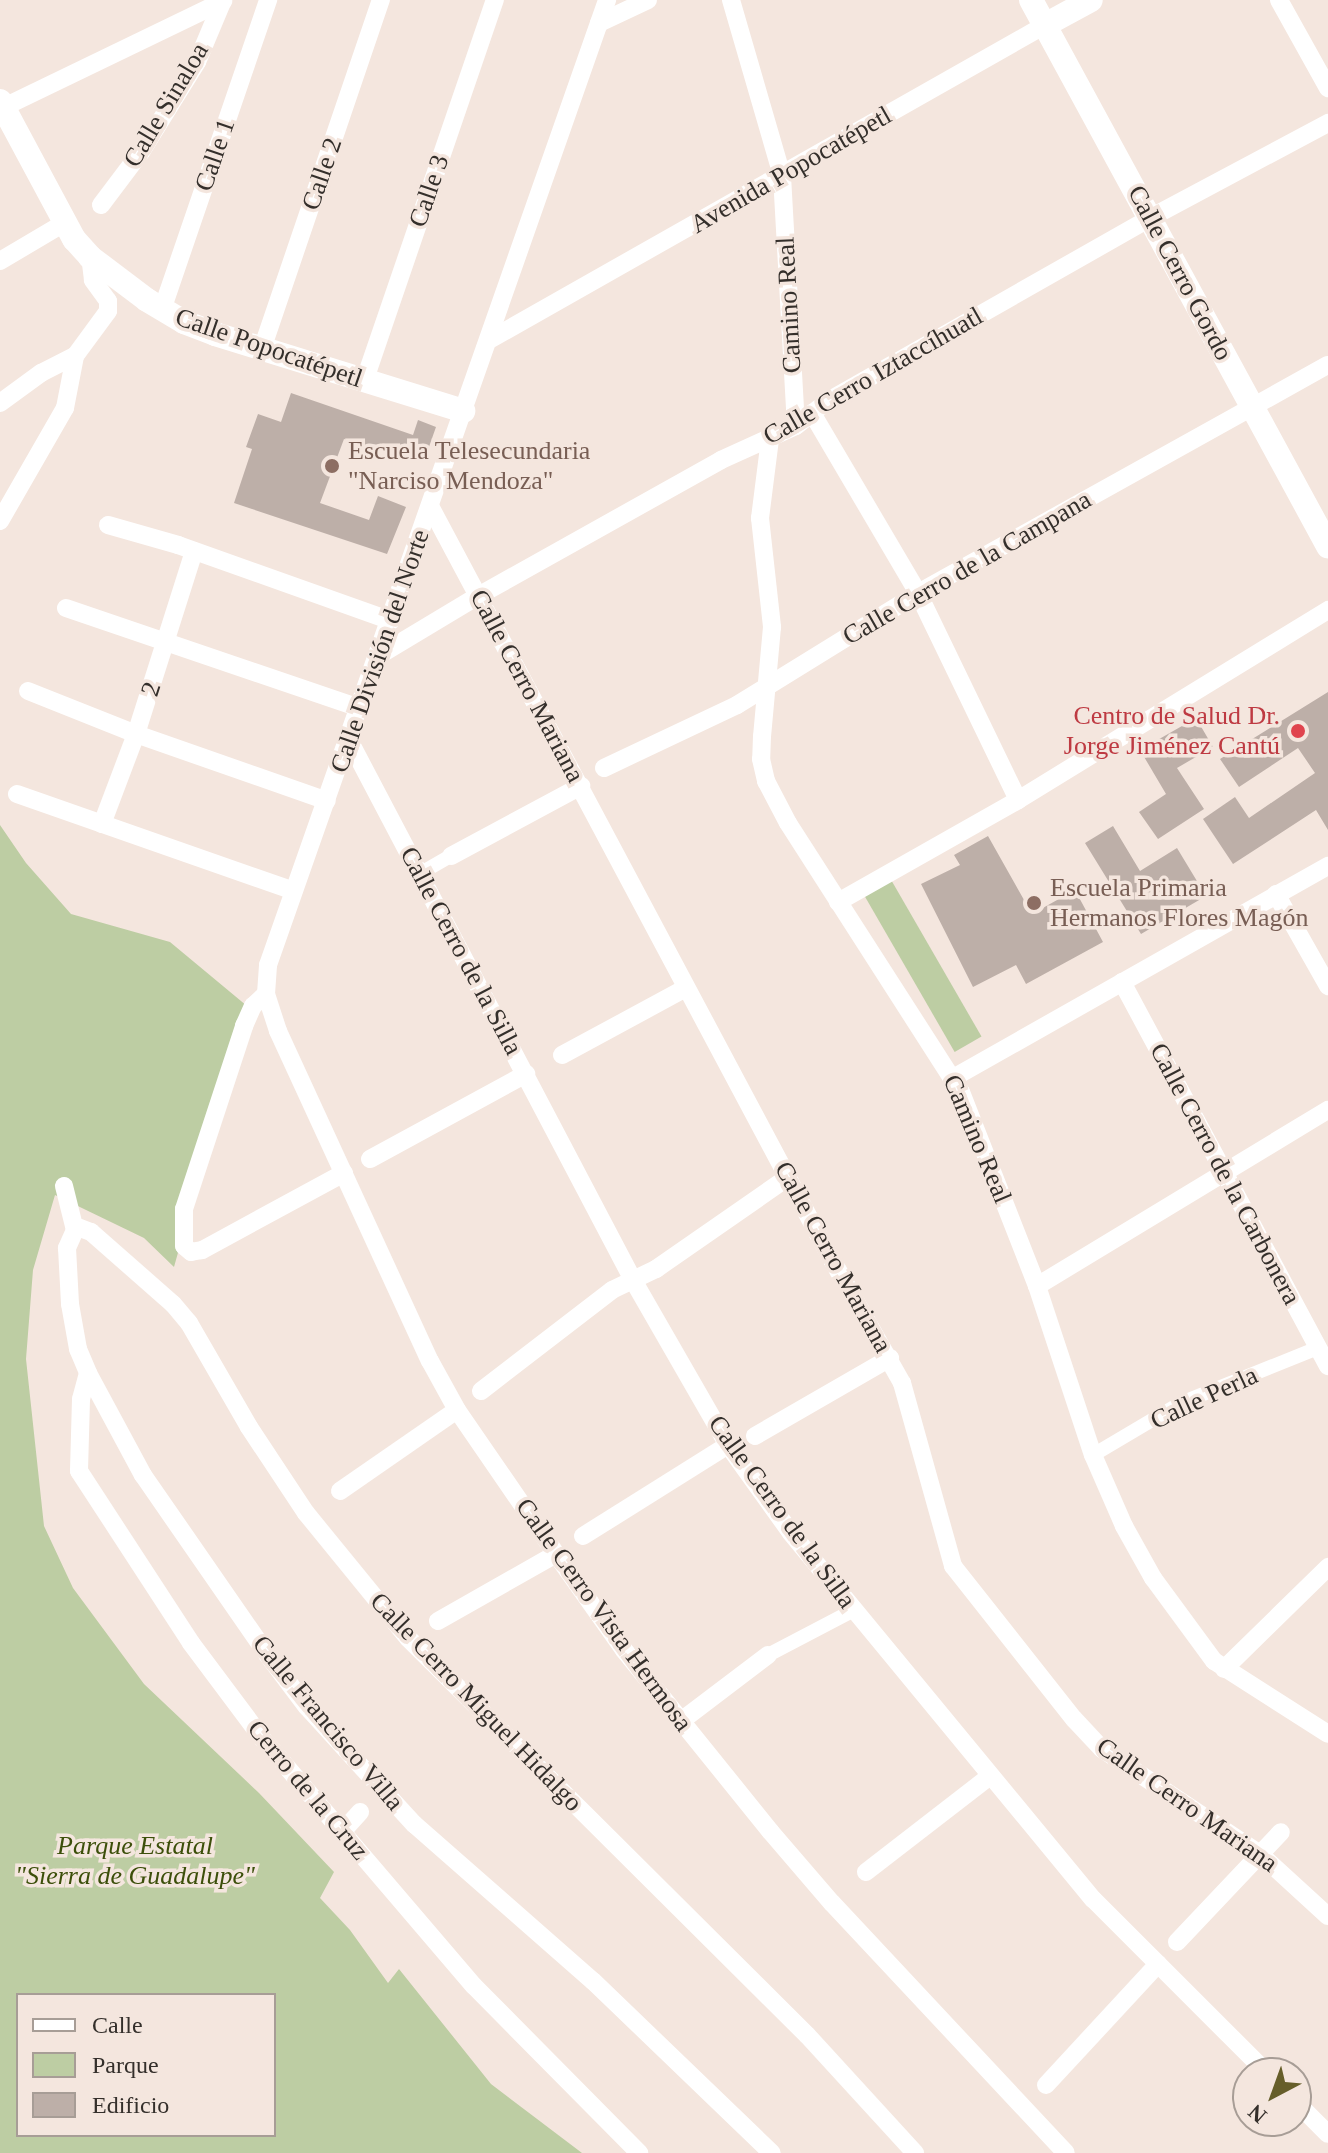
<!DOCTYPE html>
<meta charset="utf-8">
<style>
body{margin:0}
#map{position:relative;width:1328px;height:2153px;overflow:hidden;background:#f4e6de;font-family:"Times New Roman",serif}
div>[style]{position:absolute}
[style*='--x']{left:calc(var(--x)*1px);top:calc(var(--y)*1px);width:calc(var(--w)*1px);rotate:calc(var(--a)*1deg)}
.green>*{inset:0;background:#bdcda3;transform-origin:0 0}
.building>*{inset:0;background:#bdafa8}
.pedestrian>*{height:14px;margin:-7px;padding:0 7px;transform-origin:7px;border-radius:7px;background:#fff}
.minor>*{height:18px;margin:-9px;padding:0 9px;transform-origin:9px;border-radius:9px;background:#fff}
.tertiary>*{height:24px;margin:-12px;padding:0 12px;transform-origin:12px;border-radius:12px;background:#fff}
.dots>*{width:22px;height:22px;translate:-50% -50%;box-sizing:border-box;border:4px solid #f4e6de;border-radius:50%}
span{translate:-50% -50%;white-space:nowrap;text-align:center;line-height:1.15;-webkit-text-stroke:7px #f4e6de;paint-order:stroke}
.street-label{font-size:26px;color:#342f2b}
.education-label{font-size:26px;color:#785e54}
.left{translate:0 -50%;text-align:left}
.health-label{font-size:26px;color:#be3a42}
.right{translate:-100% -50%;text-align:right}
.park-label{font-size:26px;color:#3c4f0a;font-style:italic}
.legend{position:absolute;left:16px;top:1993px;width:260px;height:144px;box-sizing:border-box;background:#f4e6de;border:2px solid #a79d96;margin:0;padding:10px 14px;list-style:none;font-size:24px;color:#342f2b}
.legend li{display:flex;align-items:center;gap:16px;height:40px}
.legend b{width:40px;border:2px solid #a79d96}
.north{position:absolute;left:1232px;top:2057px;width:80px;height:80px;box-sizing:border-box;background:#f4e6de;border:2px solid #a79d96;border-radius:50%;rotate:221deg;font-size:22px;font-weight:700;line-height:32px;text-align:center;color:#342f2b}
.north::after{content:'';display:block;margin:auto;width:28px;height:36px;background:#665e2a;clip-path:polygon(50% 0,100% 100%,50% 72%,0 100%)}
</style>
<div id="map">
<div class="green">
<i style="clip-path:polygon(evenodd,0 825px,26px 863px,71px 914px,170px 942px,247px 1006px,174px 1267px,144px 1238px,55px 1195px,33px 1270px,26px 1359px,44px 1526px,73px 1588px,144px 1684px,259px 1793px,334px 1872px,320px 1898px,350px 1930px,388px 1983px,399px 1969px,491px 2084px,582px 2153px,0 2153px,0 825px,18px 1995px,274px 1995px,274px 2135px,18px 2135px,18px 1995px)"></i>
<i style="left:890px;top:878px;width:183px;height:31px;rotate:60deg"></i>
</div>
<div class="building">
<i style="clip-path:polygon(291px 393px,413px 435px,418px 420px,436px 427px,424px 461px,402px 453px,400px 458px,344px 439px,320px 503px,369px 520px,378px 496px,406px 507px,387px 554px,234px 503px,252px 449px,246px 447px,258px 414px,281px 422px)"></i>
<i style="clip-path:polygon(1328px 692px,1328px 830px,1316px 810px,1233px 864px,1203px 819px,1235px 797px,1249px 818px,1315px 773px,1298px 748px,1239px 787px,1220px 759px)"></i>
<i style="clip-path:polygon(1196px 718px,1213px 747px,1177px 768px,1204px 809px,1158px 839px,1139px 812px,1166px 794px,1140px 750px)"></i>
<i style="clip-path:polygon(1113px 826px,1140px 871px,1177px 848px,1206px 896px,1141px 934px,1085px 843px)"></i>
<i style="clip-path:polygon(988px 836px,1032px 914px,1075px 890px,1103px 942px,1026px 984px,1016px 965px,973px 987px,921px 884px,960px 865px,954px 855px)"></i>
</div>
<div class="pedestrian">
<i style="--x:421;--y:873;--w:34;--a:-30"></i>
<i style="--x:1093;--y:1455;--w:102;--a:-30.6"></i>
<i style="--x:1181;--y:1403;--w:148;--a:-21.9"></i>
<i style="--x:768;--y:1655;--w:97;--a:-27.6"></i>
</div>
<div class="minor">
<i style="--x:731;--y:0;--w:183;--a:73.8"></i>
<i style="--x:782;--y:176;--w:250;--a:86.8"></i>
<i style="--x:1279;--y:0;--w:101;--a:60.9"></i>
<i style="--x:599;--y:23;--w:54;--a:-25.1"></i>
<i style="--x:0;--y:109;--w:248;--a:-25.8"></i>
<i style="--x:101;--y:205;--w:66;--a:-53"></i>
<i style="--x:141;--y:152;--w:106;--a:-58.1"></i>
<i style="--x:197;--y:62;--w:67;--a:-67.2"></i>
<i style="--x:0;--y:261;--w:77;--a:-30.6"></i>
<i style="--x:162;--y:310;--w:328;--a:-71.1"></i>
<i style="--x:491;--y:339;--w:637;--a:-29.54"></i>
<i style="--x:262;--y:349;--w:369;--a:-71.2"></i>
<i style="--x:364;--y:382;--w:404;--a:-71.1"></i>
<i style="--x:0;--y:403;--w:51;--a:-36.2"></i>
<i style="--x:41;--y:373;--w:38;--a:-27"></i>
<i style="--x:812;--y:413;--w:209;--a:59.5"></i>
<i style="--x:918;--y:593;--w:230;--a:64.2"></i>
<i style="--x:770;--y:439;--w:80;--a:97.2"></i>
<i style="--x:760;--y:518;--w:110;--a:83.7"></i>
<i style="--x:772;--y:627;--w:109;--a:95.2"></i>
<i style="--x:762;--y:736;--w:23;--a:92"></i>
<i style="--x:761;--y:759;--w:23;--a:77"></i>
<i style="--x:766;--y:781;--w:47;--a:62.4"></i>
<i style="--x:788;--y:823;--w:320;--a:57.3"></i>
<i style="--x:961;--y:1092;--w:208;--a:68.6"></i>
<i style="--x:1037;--y:1286;--w:178;--a:71.7"></i>
<i style="--x:1093;--y:1455;--w:77;--a:66.4"></i>
<i style="--x:1124;--y:1526;--w:60;--a:60.9"></i>
<i style="--x:1153;--y:1578;--w:103;--a:53.7"></i>
<i style="--x:1214;--y:1661;--w:135;--a:32.6"></i>
<i style="--x:430;--y:506;--w:844;--a:61.95"></i>
<i style="--x:827;--y:1251;--w:152;--a:60.4"></i>
<i style="--x:902;--y:1383;--w:190;--a:74.4"></i>
<i style="--x:953;--y:1566;--w:195;--a:51.7"></i>
<i style="--x:1074;--y:1719;--w:41;--a:47"></i>
<i style="--x:1102;--y:1749;--w:190;--a:33.6"></i>
<i style="--x:1260;--y:1854;--w:92;--a:42.4"></i>
<i style="--x:0;--y:521;--w:130;--a:-60.1"></i>
<i style="--x:65;--y:408;--w:53;--a:-79.1"></i>
<i style="--x:75;--y:356;--w:56;--a:-53.7"></i>
<i style="--x:108;--y:311;--w:10;--a:-90"></i>
<i style="--x:108;--y:301;--w:26;--a:-126"></i>
<i style="--x:93;--y:280;--w:23;--a:-97"></i>
<i style="--x:108;--y:525;--w:73;--a:15.9"></i>
<i style="--x:178;--y:545;--w:226;--a:19.6"></i>
<i style="--x:66;--y:608;--w:311;--a:18.8"></i>
<i style="--x:378;--y:656;--w:117;--a:-31"></i>
<i style="--x:478;--y:596;--w:278;--a:-29.2"></i>
<i style="--x:721;--y:460;--w:82;--a:-24.4"></i>
<i style="--x:796;--y:426;--w:41;--a:-38"></i>
<i style="--x:828;--y:401;--w:370;--a:-29.6"></i>
<i style="--x:1150;--y:218;--w:202;--a:-28.1"></i>
<i style="--x:28;--y:691;--w:116;--a:21.7"></i>
<i style="--x:136;--y:734;--w:202;--a:19.3"></i>
<i style="--x:349;--y:740;--w:610;--a:62.26"></i>
<i style="--x:633;--y:1280;--w:190;--a:60.1"></i>
<i style="--x:728;--y:1445;--w:108;--a:54.4"></i>
<i style="--x:791;--y:1533;--w:475;--a:50.5"></i>
<i style="--x:1093;--y:1899;--w:246;--a:45"></i>
<i style="--x:604;--y:768;--w:147;--a:-25.3"></i>
<i style="--x:737;--y:705;--w:213;--a:-31.7"></i>
<i style="--x:918;--y:593;--w:469;--a:-29.1"></i>
<i style="--x:17;--y:794;--w:293;--a:19.3"></i>
<i style="--x:102;--y:824;--w:96;--a:-69.3"></i>
<i style="--x:136;--y:734;--w:192;--a:-72.4"></i>
<i style="--x:451;--y:856;--w:148;--a:-28.3"></i>
<i style="--x:1276;--y:894;--w:106;--a:60.5"></i>
<i style="--x:838;--y:902;--w:207;--a:-29.5"></i>
<i style="--x:1018;--y:800;--w:364;--a:-31.5"></i>
<i style="--x:1122;--y:982;--w:436;--a:61.8"></i>
<i style="--x:266;--y:994;--w:39;--a:72"></i>
<i style="--x:278;--y:1031;--w:363;--a:65.3"></i>
<i style="--x:430;--y:1361;--w:56;--a:61.1"></i>
<i style="--x:457;--y:1410;--w:175;--a:55.5"></i>
<i style="--x:556;--y:1554;--w:118;--a:54.7"></i>
<i style="--x:624;--y:1650;--w:233;--a:51.1"></i>
<i style="--x:770;--y:1831;--w:95;--a:49.3"></i>
<i style="--x:832;--y:1903;--w:342;--a:46.9"></i>
<i style="--x:562;--y:1055;--w:141;--a:-28.4"></i>
<i style="--x:953;--y:1078;--w:431;--a:-29.5"></i>
<i style="--x:370;--y:1159;--w:178;--a:-28.6"></i>
<i style="--x:344;--y:1173;--w:162;--a:151.5"></i>
<i style="--x:202;--y:1250;--w:11;--a:170"></i>
<i style="--x:191;--y:1252;--w:9;--a:-139"></i>
<i style="--x:184;--y:1246;--w:37;--a:-90"></i>
<i style="--x:184;--y:1209;--w:193;--a:-71.8"></i>
<i style="--x:244;--y:1026;--w:22;--a:-66"></i>
<i style="--x:253;--y:1006;--w:18;--a:-43"></i>
<i style="--x:266;--y:994;--w:29;--a:-86"></i>
<i style="--x:268;--y:965;--w:1023;--a:-70.64"></i>
<i style="--x:64;--y:1186;--w:45;--a:76"></i>
<i style="--x:75;--y:1230;--w:20;--a:114"></i>
<i style="--x:67;--y:1248;--w:56;--a:86.9"></i>
<i style="--x:70;--y:1304;--w:46;--a:79.9"></i>
<i style="--x:78;--y:1349;--w:26;--a:67"></i>
<i style="--x:88;--y:1373;--w:116;--a:61.7"></i>
<i style="--x:143;--y:1475;--w:218;--a:55.3"></i>
<i style="--x:267;--y:1654;--w:66;--a:53"></i>
<i style="--x:307;--y:1707;--w:159;--a:47.6"></i>
<i style="--x:414;--y:1824;--w:238;--a:41.3"></i>
<i style="--x:593;--y:1981;--w:248;--a:43.9"></i>
<i style="--x:75;--y:1230;--w:5;--a:-22"></i>
<i style="--x:80;--y:1228;--w:12;--a:20"></i>
<i style="--x:91;--y:1232;--w:109;--a:41.3"></i>
<i style="--x:173;--y:1304;--w:25;--a:50"></i>
<i style="--x:189;--y:1323;--w:120;--a:60"></i>
<i style="--x:249;--y:1427;--w:103;--a:56.5"></i>
<i style="--x:306;--y:1513;--w:161;--a:50.8"></i>
<i style="--x:408;--y:1638;--w:563;--a:44.86"></i>
<i style="--x:807;--y:2035;--w:160;--a:47.5"></i>
<i style="--x:1037;--y:1286;--w:340;--a:-31.2"></i>
<i style="--x:88;--y:1373;--w:27;--a:105"></i>
<i style="--x:81;--y:1399;--w:72;--a:91.6"></i>
<i style="--x:79;--y:1471;--w:205;--a:56.9"></i>
<i style="--x:191;--y:1643;--w:119;--a:53.2"></i>
<i style="--x:262;--y:1738;--w:326;--a:49.5"></i>
<i style="--x:474;--y:1986;--w:235;--a:45.3"></i>
<i style="--x:481;--y:1391;--w:165;--a:-37.6"></i>
<i style="--x:612;--y:1290;--w:49;--a:-25.5"></i>
<i style="--x:656;--y:1269;--w:160;--a:-34.8"></i>
<i style="--x:755;--y:1436;--w:156;--a:-30"></i>
<i style="--x:340;--y:1491;--w:142;--a:-34.7"></i>
<i style="--x:583;--y:1536;--w:171;--a:-32.1"></i>
<i style="--x:438;--y:1621;--w:136;--a:-29.6"></i>
<i style="--x:1224;--y:1669;--w:146;--a:-44.4"></i>
<i style="--x:681;--y:1721;--w:109;--a:-37.2"></i>
<i style="--x:342;--y:1832;--w:27;--a:-48"></i>
<i style="--x:866;--y:1872;--w:155;--a:-37.7"></i>
<i style="--x:1177;--y:1942;--w:151;--a:-46.6"></i>
<i style="--x:1046;--y:2085;--w:165;--a:-47.2"></i>
<i style="--x:1296;--y:2102;--w:45;--a:45"></i>
</div>
<div class="tertiary">
<i style="--x:1031;--y:0;--w:622;--a:61.46"></i>
<i style="--x:1045;--y:25;--w:52;--a:-28.5"></i>
<i style="--x:0;--y:101;--w:157;--a:61.8"></i>
<i style="--x:74;--y:239;--w:24;--a:48"></i>
<i style="--x:90;--y:257;--w:71;--a:37"></i>
<i style="--x:147;--y:300;--w:43;--a:30.7"></i>
<i style="--x:184;--y:322;--w:33;--a:21"></i>
<i style="--x:215;--y:334;--w:260;--a:17.2"></i>
</div>
<div class="dots">
<i style="left:332px;top:466px;background:#8d6e63"></i>
<i style="left:1298px;top:731px;background:#e0444e"></i>
<i style="left:1034px;top:903px;background:#8d6e63"></i>
</div>
<div class="street-label">
<span style="left:166px;top:105px;rotate:-59deg">Calle Sinaloa</span>
<span style="left:215px;top:155px;rotate:-71deg">Calle 1</span>
<span style="left:791px;top:170px;rotate:-30deg">Avenida Popocatépetl</span>
<span style="left:322px;top:174px;rotate:-71deg">Calle 2</span>
<span style="left:429px;top:191px;rotate:-71deg">Calle 3</span>
<span style="left:1180px;top:273px;rotate:62deg">Calle Cerro Gordo</span>
<span style="left:789px;top:305px;rotate:-93deg">Camino Real</span>
<span style="left:269px;top:348px;rotate:19deg">Calle Popocatépetl</span>
<span style="left:873px;top:376px;rotate:-30deg">Calle Cerro Iztaccíhuatl</span>
<span style="left:967px;top:568px;rotate:-30deg">Calle Cerro de la Campana</span>
<span style="left:380px;top:651px;rotate:-71deg">Calle División del Norte</span>
<span style="left:527px;top:686px;rotate:62deg">Calle Cerro Mariana</span>
<span style="left:151px;top:689px;rotate:-72deg">2</span>
<span style="left:461px;top:951px;rotate:62deg">Calle Cerro de la Silla</span>
<span style="left:977px;top:1139px;rotate:67deg">Camino Real</span>
<span style="left:1225px;top:1174px;rotate:62deg">Calle Cerro de la Carbonera</span>
<span style="left:833px;top:1257px;rotate:61deg">Calle Cerro Mariana</span>
<span style="left:1204px;top:1398px;rotate:-25deg">Calle Perla</span>
<span style="left:782px;top:1512px;rotate:54deg">Calle Cerro de la Silla</span>
<span style="left:604px;top:1615px;rotate:54deg">Calle Cerro Vista Hermosa</span>
<span style="left:476px;top:1702px;rotate:46deg">Calle Cerro Miguel Hidalgo</span>
<span style="left:328px;top:1723px;rotate:50deg">Calle Francisco Villa</span>
<span style="left:308px;top:1790px;rotate:50deg">Cerro de la Cruz</span>
<span style="left:1187px;top:1805px;rotate:35deg">Calle Cerro Mariana</span>
</div>
<div class="education-label">
<span class="left" style="left:348px;top:466px">Escuela Telesecundaria<br>"Narciso Mendoza"</span>
<span class="left" style="left:1050px;top:903px">Escuela Primaria<br>Hermanos Flores Magón</span>
</div>
<div class="health-label">
<span class="right" style="left:1280px;top:731px">Centro de Salud Dr.<br>Jorge Jiménez Cantú</span>
</div>
<div class="park-label">
<span style="left:135px;top:1861px">Parque Estatal<br>"Sierra de Guadalupe"</span>
</div>
<ul class="legend">
<li><b style="height:10px;background:#fff"></b>Calle</li>
<li><b style="height:22px;background:#bdcda3"></b>Parque</li>
<li><b style="height:22px;background:#bdafa8"></b>Edificio</li>
</ul>
<div class="north">N</div>
</div>
